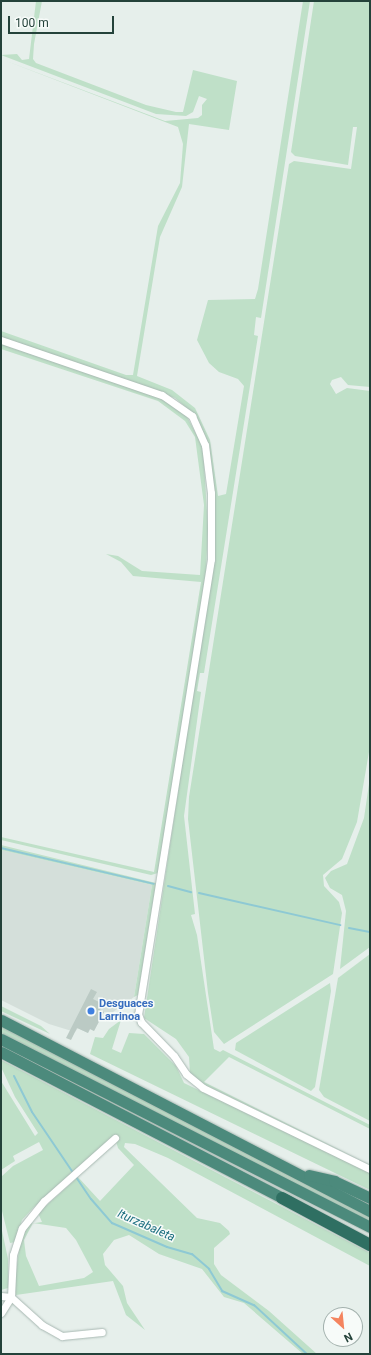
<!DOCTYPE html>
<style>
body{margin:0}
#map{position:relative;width:371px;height:1355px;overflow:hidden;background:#e6efeb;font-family:Roboto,sans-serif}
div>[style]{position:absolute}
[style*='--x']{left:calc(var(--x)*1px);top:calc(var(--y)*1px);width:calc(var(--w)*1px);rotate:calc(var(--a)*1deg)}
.built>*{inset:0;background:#d4dfda}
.green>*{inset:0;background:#bfe0c8}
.stream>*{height:2px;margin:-1px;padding:0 1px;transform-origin:1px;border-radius:1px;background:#8ec9d4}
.building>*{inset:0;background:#bbcac4}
.roads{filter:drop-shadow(0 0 1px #a8b8b2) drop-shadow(0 0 1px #a8b8b2)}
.minor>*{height:7px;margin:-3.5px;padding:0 3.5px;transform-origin:3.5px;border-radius:3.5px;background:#fff}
.trunk>*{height:11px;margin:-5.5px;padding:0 5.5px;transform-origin:5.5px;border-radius:5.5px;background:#4c8a7c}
.motorway>*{height:12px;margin:-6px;padding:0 6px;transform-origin:6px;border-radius:6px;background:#2f6f62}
.dots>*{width:11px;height:11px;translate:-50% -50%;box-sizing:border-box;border:2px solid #f7fbf9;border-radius:50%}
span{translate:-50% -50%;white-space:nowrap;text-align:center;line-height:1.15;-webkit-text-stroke:3px #f7fbf9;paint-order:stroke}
.shop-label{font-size:11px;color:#366cbe;font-weight:700}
.left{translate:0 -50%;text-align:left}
.water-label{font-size:12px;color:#1c6f80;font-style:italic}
.frame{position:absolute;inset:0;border:2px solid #24423a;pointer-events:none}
.north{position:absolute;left:323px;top:1307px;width:40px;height:40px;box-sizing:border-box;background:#f7fbf9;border:1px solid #a3b1ad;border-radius:50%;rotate:153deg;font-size:11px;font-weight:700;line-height:16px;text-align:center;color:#24423a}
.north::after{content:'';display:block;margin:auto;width:14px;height:18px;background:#f4845f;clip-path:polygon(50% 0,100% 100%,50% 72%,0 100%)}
.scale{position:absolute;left:8px;top:16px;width:106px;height:18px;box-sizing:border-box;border:2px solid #24423a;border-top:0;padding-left:5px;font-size:12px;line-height:14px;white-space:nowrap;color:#24423a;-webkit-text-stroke:3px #f7fbf9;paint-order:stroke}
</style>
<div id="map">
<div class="built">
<i style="clip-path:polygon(1px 850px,152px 885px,134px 997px,113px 1012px,104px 1012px,94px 1031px,90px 1029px,88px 1033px,78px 1028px,75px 1032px,49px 1024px,1px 1000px)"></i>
</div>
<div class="green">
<i style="clip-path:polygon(36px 1px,42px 1px,34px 44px,33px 59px,36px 63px,146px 105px,176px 112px,183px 112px,193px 70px,237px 81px,229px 130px,189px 124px,182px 187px,160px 237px,137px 376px,172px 390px,195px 408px,210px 440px,218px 496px,226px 494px,244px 386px,238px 379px,219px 372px,209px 363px,197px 340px,208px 300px,255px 299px,258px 289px,303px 1px,310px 1px,261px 318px,256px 317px,254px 335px,258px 336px,204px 673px,200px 673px,197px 691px,201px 692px,184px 816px,195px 914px,191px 915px,197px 935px,214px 1049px,220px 1052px,223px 1050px,370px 1125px,370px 1129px,229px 1057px,204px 1082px,370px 1165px,205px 1085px,190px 1074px,189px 1057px,176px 1039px,144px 1018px,214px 553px,215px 498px,209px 447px,196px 416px,175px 398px,1px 337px,1px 331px,126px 375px,133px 375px,158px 226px,180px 183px,183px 144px,178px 127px,1px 59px,165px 121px,198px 118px,202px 115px,202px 105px,207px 99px,199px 96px,193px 112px,186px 116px,156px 114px,1px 55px,17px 54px,22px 60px,29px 59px)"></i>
<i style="clip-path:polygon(314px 1px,370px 1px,370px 387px,348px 385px,341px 377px,332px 380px,330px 384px,336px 394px,347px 388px,370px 391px,370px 746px,357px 822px,342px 859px,323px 875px,324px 886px,339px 902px,342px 913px,333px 974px,224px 1044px,214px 1032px,208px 993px,188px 819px,189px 797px,289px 164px,294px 161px,351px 169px,357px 127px,353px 127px,348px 165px,295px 156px,291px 152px)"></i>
<i style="clip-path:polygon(1px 344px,167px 400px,185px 413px,203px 447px,208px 528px,206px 571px,158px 873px,151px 875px,1px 840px,1px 837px,154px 872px,201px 582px,133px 576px,121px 562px,106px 554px,118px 556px,142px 571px,200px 575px,204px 505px,195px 437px,185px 421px,158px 401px,1px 349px)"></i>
<i style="clip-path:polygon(370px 777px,370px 947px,340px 969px,346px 911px,342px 895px,330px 888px,325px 878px,331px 871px,347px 864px,364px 818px)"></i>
<i style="clip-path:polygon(1px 845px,156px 883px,138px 995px,134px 997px,152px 885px,1px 850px)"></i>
<i style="clip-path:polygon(370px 954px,370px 1121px,324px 1097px,319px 1090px,338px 978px)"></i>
<i style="clip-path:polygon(330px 983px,331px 991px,315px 1087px,311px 1091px,235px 1050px,236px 1043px)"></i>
<i style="clip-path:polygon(1px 1006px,41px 1026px,50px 1034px,1px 1011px)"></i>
<i style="clip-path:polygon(121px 1020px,112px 1049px,121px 1053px,129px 1033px,144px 1034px,176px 1066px,184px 1083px,370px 1173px,370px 1190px,90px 1054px,95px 1037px,103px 1038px,109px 1029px)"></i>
<i style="clip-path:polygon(1px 1026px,370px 1214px,370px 1223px,1px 1033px)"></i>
<i style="clip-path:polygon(evenodd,1px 1060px,370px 1253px,370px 1266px,168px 1158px,135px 1144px,125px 1143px,124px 1147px,197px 1218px,220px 1223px,229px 1231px,230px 1234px,214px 1248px,214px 1264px,221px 1275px,269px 1311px,317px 1354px,303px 1354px,244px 1303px,224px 1297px,202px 1269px,159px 1254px,129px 1235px,114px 1240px,103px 1254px,105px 1265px,123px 1286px,127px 1303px,145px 1330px,126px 1315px,113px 1281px,16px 1295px,14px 1287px,20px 1243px,28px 1224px,42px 1222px,38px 1213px,78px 1177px,100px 1201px,134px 1165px,118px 1148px,114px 1135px,33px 1208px,22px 1220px,15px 1242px,10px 1243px,1px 1207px,1px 1177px,13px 1166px,43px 1150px,39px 1142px,13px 1156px,15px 1161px,1px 1170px,1px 1081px,35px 1136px,38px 1133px,15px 1097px,1px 1067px,1px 1060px,33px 1223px,66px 1228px,76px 1240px,93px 1272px,84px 1278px,39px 1286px,26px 1256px,24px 1240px,33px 1223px)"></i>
<i style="clip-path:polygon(1px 1226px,8px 1259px,8px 1288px,1px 1290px)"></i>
</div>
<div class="stream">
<i style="--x:1;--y:848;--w:157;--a:13.2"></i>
<i style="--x:168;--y:886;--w:24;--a:15"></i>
<i style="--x:199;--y:893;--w:145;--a:12.8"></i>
<i style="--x:349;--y:928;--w:21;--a:11"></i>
<i style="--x:14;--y:1076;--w:40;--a:63.4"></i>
<i style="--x:32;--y:1112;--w:105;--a:55.9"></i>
<i style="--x:91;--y:1199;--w:32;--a:49"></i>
<i style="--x:112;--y:1223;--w:60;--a:23.6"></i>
<i style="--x:167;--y:1247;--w:26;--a:16"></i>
<i style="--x:192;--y:1254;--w:23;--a:41"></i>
<i style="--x:209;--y:1269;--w:26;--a:59"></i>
<i style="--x:222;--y:1291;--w:35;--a:24"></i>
<i style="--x:254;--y:1305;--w:72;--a:42.8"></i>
</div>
<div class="building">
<i style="clip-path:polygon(91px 989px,97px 992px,93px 999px,103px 1004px,100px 1010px,104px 1012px,94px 1031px,90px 1029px,88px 1033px,77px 1028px,71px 1040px,66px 1038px)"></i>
</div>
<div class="roads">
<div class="minor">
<i style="--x:1;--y:340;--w:170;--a:18.9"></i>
<i style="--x:162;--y:395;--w:37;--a:35"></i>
<i style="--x:192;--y:416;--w:32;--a:66"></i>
<i style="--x:205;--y:445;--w:48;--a:82.9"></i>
<i style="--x:211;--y:493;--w:66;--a:90"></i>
<i style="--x:211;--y:559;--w:461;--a:99.1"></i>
<i style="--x:138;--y:1014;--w:9;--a:69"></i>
<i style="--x:141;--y:1022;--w:47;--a:45.9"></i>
<i style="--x:174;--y:1056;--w:22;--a:56"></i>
<i style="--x:186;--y:1074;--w:22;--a:39"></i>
<i style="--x:203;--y:1088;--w:186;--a:25.9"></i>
<i style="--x:1;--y:1296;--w:10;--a:6"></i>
<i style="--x:11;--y:1297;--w:42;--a:42.1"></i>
<i style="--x:42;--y:1325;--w:23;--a:29"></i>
<i style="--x:62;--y:1336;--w:40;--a:-5.7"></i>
<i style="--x:1;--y:1313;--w:19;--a:-58"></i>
<i style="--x:11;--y:1297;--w:42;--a:-87.3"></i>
<i style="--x:13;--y:1255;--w:28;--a:-72"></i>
<i style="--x:22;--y:1228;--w:35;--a:-51"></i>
<i style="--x:44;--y:1201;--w:95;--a:-41.6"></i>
</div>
<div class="trunk">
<i style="--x:1;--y:1020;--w:416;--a:27.4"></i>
<i style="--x:1;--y:1039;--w:414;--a:27"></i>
<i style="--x:1;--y:1052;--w:324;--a:27.4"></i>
<i style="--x:309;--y:1175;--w:26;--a:13"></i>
<i style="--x:334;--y:1181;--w:40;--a:25"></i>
</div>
<div class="motorway">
<i style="--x:282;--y:1198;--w:100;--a:28.1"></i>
</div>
</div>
<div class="dots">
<i style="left:91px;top:1011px;background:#3f7fe0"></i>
</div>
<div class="shop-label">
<span class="left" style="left:99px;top:1011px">Desguaces<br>Larrinoa</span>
</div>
<div class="water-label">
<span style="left:146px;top:1226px;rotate:24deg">Iturzabaleta</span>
</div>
<div class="frame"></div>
<div class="north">N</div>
<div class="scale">100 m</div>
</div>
